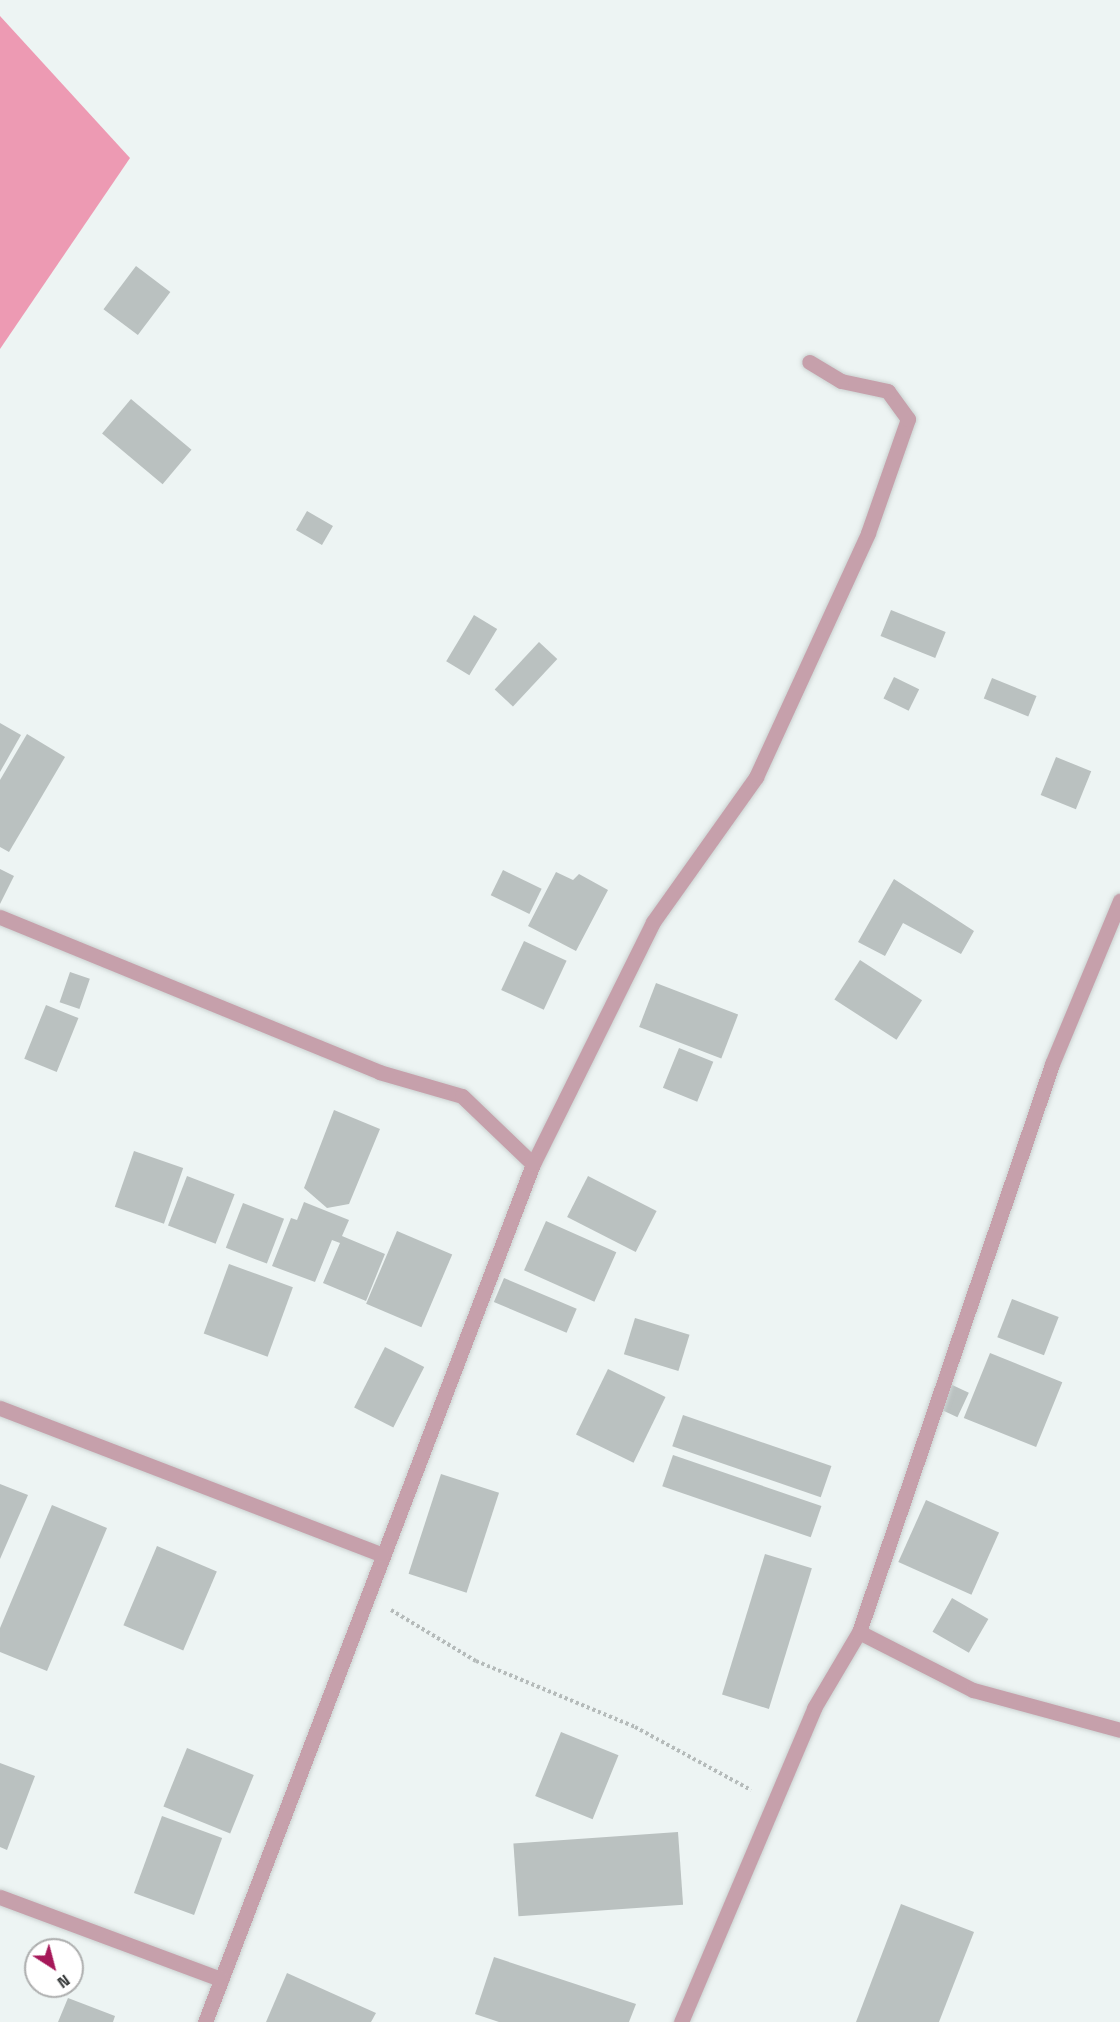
<!DOCTYPE html>
<style>
body{margin:0}
#map{position:relative;width:1120px;height:2022px;overflow:hidden;background:#edf4f3;font-family:"Space Grotesk",sans-serif}
div>[style]{position:absolute}
[style*='--x']{left:calc(var(--x)*1px);top:calc(var(--y)*1px);width:calc(var(--w)*1px);rotate:calc(var(--a)*1deg)}
.forest>*{inset:0;background:#ed9ab3}
.building>*{inset:0;background:#bac1c0;transform-origin:0 0}
.path>*{height:4px;margin-top:-2px;transform-origin:0;background:repeating-linear-gradient(90deg,#b5bbba 0 3px,transparent 0 6px)}
.roads{filter:drop-shadow(0 0 2px #cbd2d1) drop-shadow(0 0 2px #cbd2d1)}
.street>*{height:15px;margin:-7.5px;padding:0 7.5px;transform-origin:7.5px;border-radius:7.5px;background:#c6a0ab}
span{translate:-50% -50%;white-space:nowrap;text-align:center;line-height:1.15;-webkit-text-stroke:4.5px #fff;paint-order:stroke}
.north{position:absolute;left:24px;top:1938px;width:60px;height:60px;box-sizing:border-box;background:#fff;border:2px solid #adaeae;border-radius:50%;rotate:144deg;font-size:16px;font-weight:700;line-height:24px;text-align:center;color:#323535}
.north::after{content:'';display:block;margin:auto;width:21px;height:27px;background:#a61859;clip-path:polygon(50% 0,100% 100%,50% 72%,0 100%)}
</style>
<div id="map">
<div class="forest">
<i style="clip-path:polygon(0 16px,130px 158px,0 349px)"></i>
</div>
<div class="building">
<i style="left:136px;top:266px;width:43px;height:54px;rotate:37deg"></i>
<i style="left:131px;top:399px;width:79px;height:45px;rotate:40deg"></i>
<i style="left:307px;top:511px;width:30px;height:22px;rotate:30deg"></i>
<i style="left:891px;top:610px;width:59px;height:28px;rotate:22deg"></i>
<i style="left:474px;top:615px;width:27px;height:54px;rotate:31deg"></i>
<i style="left:539px;top:642px;width:25px;height:65px;rotate:43deg"></i>
<i style="left:894px;top:677px;width:28px;height:24px;rotate:26deg"></i>
<i style="left:992px;top:678px;width:48px;height:22px;rotate:22deg"></i>
<i style="clip-path:polygon(0 723px,21px 735px,0 772px)"></i>
<i style="clip-path:polygon(27px 734px,65px 757px,9px 852px,0 847px,0 780px)"></i>
<i style="left:1056px;top:757px;width:38px;height:41px;rotate:22deg"></i>
<i style="clip-path:polygon(0 869px,14px 876px,0 904px)"></i>
<i style="left:503px;top:870px;width:43px;height:28px;rotate:26deg"></i>
<i style="clip-path:polygon(556px 872px,573px 880px,579px 874px,608px 890px,576px 951px,528px 926px)"></i>
<i style="clip-path:polygon(894px 879px,974px 931px,961px 954px,903px 923px,885px 956px,858px 942px)"></i>
<i style="left:524px;top:941px;width:47px;height:54px;rotate:25deg"></i>
<i style="left:860px;top:960px;width:74px;height:47px;rotate:33deg"></i>
<i style="left:70px;top:972px;width:21px;height:32px;rotate:19deg"></i>
<i style="left:656px;top:983px;width:88px;height:47px;rotate:21deg"></i>
<i style="left:46px;top:1005px;width:35px;height:58px;rotate:22deg"></i>
<i style="left:679px;top:1048px;width:37px;height:43px;rotate:22deg"></i>
<i style="clip-path:polygon(334px 1110px,380px 1129px,349px 1204px,327px 1208px,304px 1188px)"></i>
<i style="left:134px;top:1151px;width:52px;height:59px;rotate:19deg"></i>
<i style="left:187px;top:1176px;width:51px;height:53px;rotate:21deg"></i>
<i style="left:588px;top:1176px;width:77px;height:46px;rotate:27deg"></i>
<i style="clip-path:polygon(304px 1202px,349px 1220px,342px 1236px,385px 1254px,366px 1301px,323px 1283px,340px 1243px,332px 1240px,315px 1282px,272px 1266px,291px 1218px,297px 1220px)"></i>
<i style="left:243px;top:1203px;width:44px;height:48px;rotate:21deg"></i>
<i style="left:546px;top:1221px;width:77px;height:54px;rotate:24deg"></i>
<i style="left:397px;top:1231px;width:60px;height:79px;rotate:23deg"></i>
<i style="left:229px;top:1264px;width:68px;height:74px;rotate:20deg"></i>
<i style="left:504px;top:1278px;width:79px;height:26px;rotate:23deg"></i>
<i style="left:1012px;top:1299px;width:50px;height:41px;rotate:21deg"></i>
<i style="left:635px;top:1318px;width:57px;height:38px;rotate:17deg"></i>
<i style="left:385px;top:1347px;width:44px;height:68px;rotate:27deg"></i>
<i style="left:990px;top:1353px;width:78px;height:70px;rotate:22deg"></i>
<i style="left:608px;top:1369px;width:64px;height:73px;rotate:26deg"></i>
<i style="left:948px;top:1383px;width:23px;height:27px;rotate:25deg"></i>
<i style="left:683px;top:1415px;width:157px;height:33px;rotate:19deg"></i>
<i style="left:673px;top:1455px;width:157px;height:33px;rotate:19deg"></i>
<i style="left:441px;top:1474px;width:61px;height:105px;rotate:18deg"></i>
<i style="clip-path:polygon(0 1484px,28px 1495px,0 1559px)"></i>
<i style="left:926px;top:1500px;width:80px;height:68px;rotate:24deg"></i>
<i style="clip-path:polygon(52px 1505px,107px 1528px,47px 1671px,0 1652px,0 1628px)"></i>
<i style="left:157px;top:1546px;width:65px;height:86px;rotate:23deg"></i>
<i style="left:765px;top:1554px;width:49px;height:147px;rotate:17deg"></i>
<i style="left:952px;top:1598px;width:42px;height:39px;rotate:30deg"></i>
<i style="left:561px;top:1732px;width:62px;height:69px;rotate:22deg"></i>
<i style="left:187px;top:1748px;width:72px;height:63px;rotate:22deg"></i>
<i style="clip-path:polygon(0 1763px,35px 1776px,7px 1850px,0 1847px)"></i>
<i style="left:162px;top:1816px;width:64px;height:82px;rotate:20deg"></i>
<i style="left:678px;top:1832px;width:73px;height:165px;rotate:86deg"></i>
<i style="clip-path:polygon(901px 1904px,974px 1932px,939px 2022px,856px 2022px)"></i>
<i style="clip-path:polygon(494px 1957px,636px 2004px,629px 2022px,499px 2022px,475px 2014px)"></i>
<i style="clip-path:polygon(287px 1973px,376px 2013px,371px 2022px,266px 2022px)"></i>
<i style="clip-path:polygon(68px 1998px,115px 2016px,113px 2022px,58px 2022px)"></i>
</div>
<div class="path">
<i style="--x:391;--y:1610;--w:99;--a:31"></i>
<i style="--x:476;--y:1661;--w:172;--a:22.5"></i>
<i style="--x:635;--y:1727;--w:132;--a:28.5"></i>
</div>
<div class="roads">
<div class="street">
<i style="--x:0;--y:917;--w:409;--a:22.2"></i>
<i style="--x:379;--y:1072;--w:86;--a:16.1"></i>
<i style="--x:462;--y:1096;--w:98;--a:43.8"></i>
<i style="--x:533;--y:1164;--w:919;--a:110.92"></i>
<i style="--x:533;--y:1164;--w:270;--a:-63.6"></i>
<i style="--x:653;--y:922;--w:178;--a:-54.6"></i>
<i style="--x:756;--y:777;--w:268;--a:-65.3"></i>
<i style="--x:868;--y:533;--w:121;--a:-70.7"></i>
<i style="--x:908;--y:419;--w:34;--a:-126"></i>
<i style="--x:888;--y:391;--w:48;--a:-168"></i>
<i style="--x:841;--y:381;--w:37;--a:-149"></i>
<i style="--x:0;--y:1408;--w:409;--a:21"></i>
<i style="--x:859;--y:1632;--w:600;--a:-71.23"></i>
<i style="--x:1052;--y:1064;--w:177;--a:-67.4"></i>
<i style="--x:0;--y:1897;--w:236;--a:20.4"></i>
<i style="--x:681;--y:2022;--w:341;--a:-67"></i>
<i style="--x:814;--y:1708;--w:88;--a:-59.4"></i>
<i style="--x:859;--y:1632;--w:128;--a:27"></i>
<i style="--x:973;--y:1690;--w:152;--a:15.2"></i>
</div>
</div>
<div class="north">N</div>
</div>
